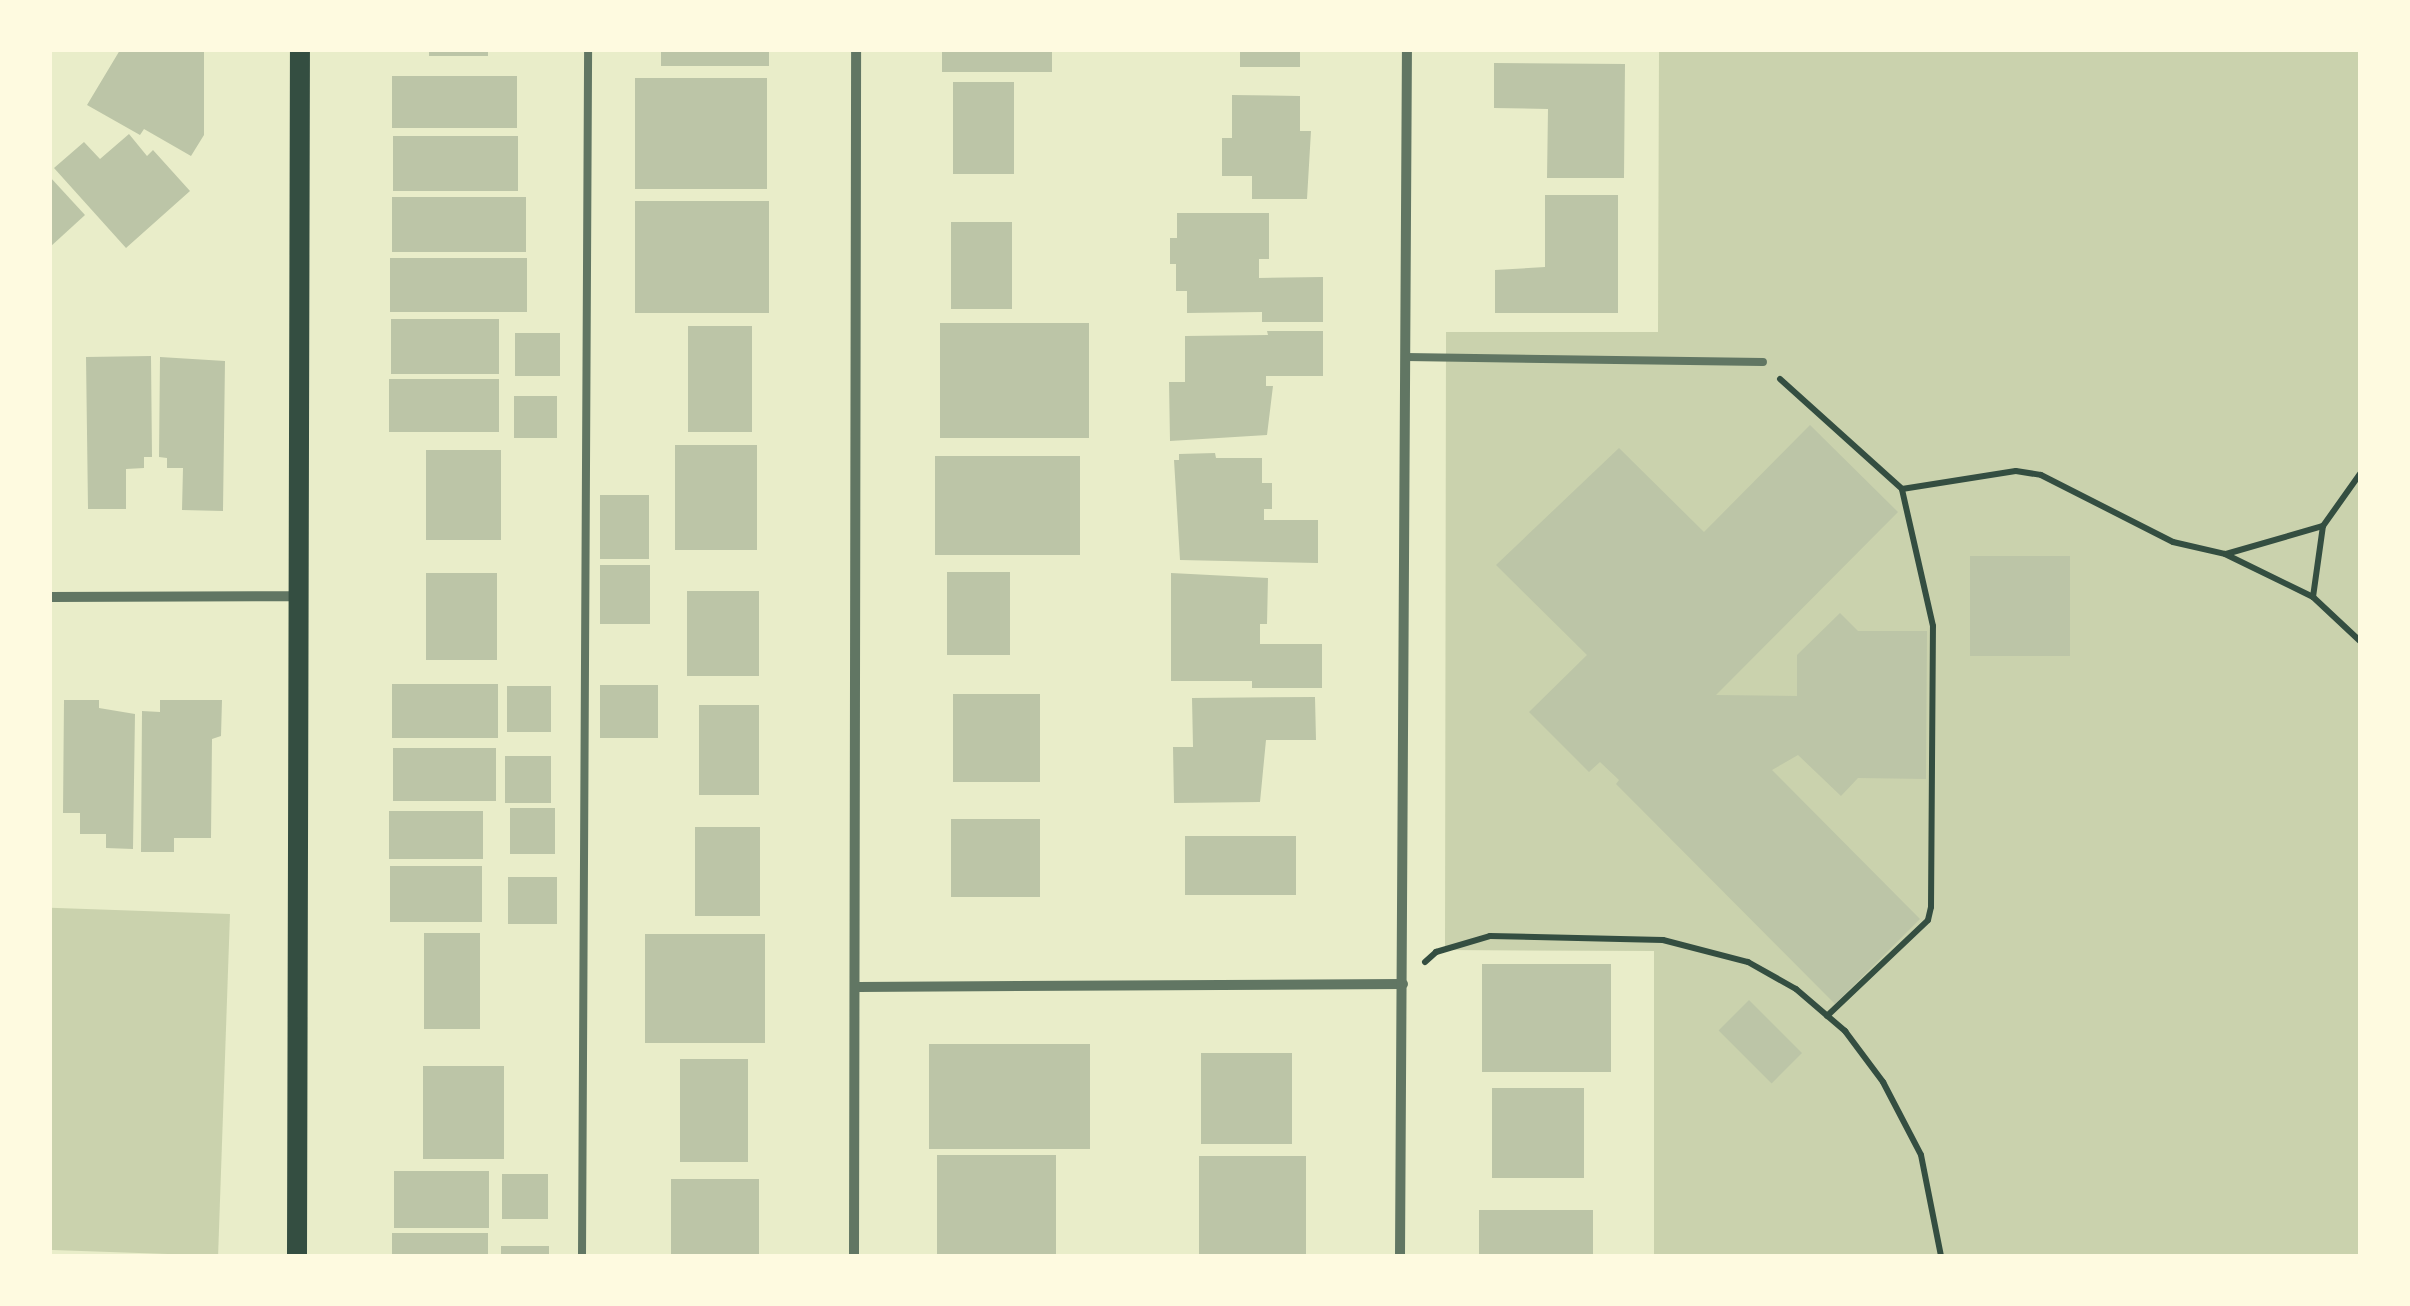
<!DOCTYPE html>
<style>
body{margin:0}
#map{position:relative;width:2410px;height:1306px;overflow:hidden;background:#e9edc9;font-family:"Source Serif 4",serif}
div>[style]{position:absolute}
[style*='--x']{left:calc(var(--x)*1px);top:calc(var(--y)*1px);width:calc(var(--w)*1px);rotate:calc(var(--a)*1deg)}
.green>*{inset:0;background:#cad2ad;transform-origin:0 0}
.building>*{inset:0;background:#bcc5a7;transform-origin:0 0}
.path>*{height:6px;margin:-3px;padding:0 3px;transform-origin:3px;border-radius:3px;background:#344e41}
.service>*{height:8px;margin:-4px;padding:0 4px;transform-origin:4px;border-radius:4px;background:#617663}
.minor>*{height:10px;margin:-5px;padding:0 5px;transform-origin:5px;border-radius:5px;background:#617663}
.secondary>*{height:20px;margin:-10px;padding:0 10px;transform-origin:10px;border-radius:10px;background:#344e41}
span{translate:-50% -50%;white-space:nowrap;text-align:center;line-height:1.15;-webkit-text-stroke:10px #fefae0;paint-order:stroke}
.frame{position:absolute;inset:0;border:52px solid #fefae0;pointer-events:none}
</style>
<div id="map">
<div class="green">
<i style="clip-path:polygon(1659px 50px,2360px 50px,2360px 1256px,1654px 1256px,1654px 951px,1445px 950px,1446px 332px,1658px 332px)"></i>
<i style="left:230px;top:914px;width:342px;height:180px;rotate:92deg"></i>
</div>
<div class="building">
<i style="clip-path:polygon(120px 50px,204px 50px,204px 135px,191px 156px,144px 129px,140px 135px,87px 105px)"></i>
<i style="left:429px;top:50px;width:59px;height:6px"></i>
<i style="left:661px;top:50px;width:108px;height:16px"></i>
<i style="left:942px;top:50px;width:110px;height:22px"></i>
<i style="left:1240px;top:50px;width:60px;height:17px"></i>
<i style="clip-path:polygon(1494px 63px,1625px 64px,1624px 178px,1547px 178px,1548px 109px,1494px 108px)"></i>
<i style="left:392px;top:76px;width:125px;height:52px"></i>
<i style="left:635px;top:78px;width:132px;height:111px"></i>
<i style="left:953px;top:82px;width:61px;height:92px"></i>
<i style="clip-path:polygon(1232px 95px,1300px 96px,1300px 131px,1311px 131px,1307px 199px,1252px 199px,1252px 176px,1222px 176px,1222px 138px,1232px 138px)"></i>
<i style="clip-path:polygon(129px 134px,147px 156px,153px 150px,190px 191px,126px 248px,54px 168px,84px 142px,100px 159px)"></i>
<i style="left:393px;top:136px;width:125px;height:55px"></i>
<i style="clip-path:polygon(50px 177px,85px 215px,50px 247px)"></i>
<i style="clip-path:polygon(1545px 195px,1618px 195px,1618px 313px,1495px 313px,1495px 270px,1545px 267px)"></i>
<i style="left:392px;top:197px;width:134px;height:55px"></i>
<i style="left:635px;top:201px;width:134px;height:112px"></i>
<i style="clip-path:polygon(1177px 213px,1269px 213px,1269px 259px,1259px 259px,1259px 278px,1323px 277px,1323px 322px,1262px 322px,1262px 312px,1187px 313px,1187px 291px,1176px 291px,1176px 264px,1170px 264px,1170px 238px,1177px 238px)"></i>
<i style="left:951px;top:222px;width:61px;height:87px"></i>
<i style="left:390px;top:258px;width:137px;height:54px"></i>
<i style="left:391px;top:319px;width:108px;height:55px"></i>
<i style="left:940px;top:323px;width:149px;height:115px"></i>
<i style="left:688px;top:326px;width:64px;height:106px"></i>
<i style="clip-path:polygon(1267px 331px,1323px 331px,1323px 376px,1266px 376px,1266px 386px,1273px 386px,1267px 435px,1170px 441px,1169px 382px,1185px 382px,1185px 336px,1268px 335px)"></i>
<i style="left:515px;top:333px;width:45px;height:43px"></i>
<i style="clip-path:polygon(151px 356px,152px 457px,144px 457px,144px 468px,126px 469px,126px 509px,88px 509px,86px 357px)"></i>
<i style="clip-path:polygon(160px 357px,225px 361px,223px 511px,182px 510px,183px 468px,167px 468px,167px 458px,159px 457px)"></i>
<i style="left:389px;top:379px;width:110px;height:53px"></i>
<i style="left:514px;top:396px;width:43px;height:42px"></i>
<i style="clip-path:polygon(1810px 425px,1898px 512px,1716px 695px,1797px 696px,1797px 655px,1840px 613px,1858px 631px,1927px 631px,1926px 779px,1858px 778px,1841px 796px,1798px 755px,1772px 770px,1920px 919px,1835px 1004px,1616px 784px,1619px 780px,1600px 762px,1589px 772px,1529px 712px,1587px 655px,1496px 565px,1619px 448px,1704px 532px)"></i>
<i style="left:675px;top:445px;width:82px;height:105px"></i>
<i style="left:426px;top:450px;width:75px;height:90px"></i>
<i style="clip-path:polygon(1215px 453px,1216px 458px,1262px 458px,1262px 483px,1272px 483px,1272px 509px,1264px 509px,1264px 520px,1318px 520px,1318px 563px,1180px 560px,1174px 460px,1179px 460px,1179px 454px)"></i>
<i style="left:935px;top:456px;width:145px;height:99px"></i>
<i style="left:600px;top:495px;width:49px;height:64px"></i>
<i style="left:1970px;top:556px;width:100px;height:100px"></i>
<i style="left:600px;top:565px;width:50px;height:59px"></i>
<i style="left:947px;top:572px;width:63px;height:83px"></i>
<i style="left:426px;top:573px;width:71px;height:87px"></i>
<i style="clip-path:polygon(1171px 573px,1268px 578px,1267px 624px,1260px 624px,1260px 644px,1322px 644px,1322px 688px,1252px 688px,1252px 681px,1171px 681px)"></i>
<i style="left:687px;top:591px;width:72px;height:85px"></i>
<i style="left:392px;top:684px;width:106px;height:54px"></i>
<i style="left:600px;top:685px;width:58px;height:53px"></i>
<i style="left:507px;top:686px;width:44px;height:46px"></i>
<i style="left:953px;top:694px;width:87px;height:88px"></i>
<i style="clip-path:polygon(1315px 697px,1316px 740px,1266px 740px,1260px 802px,1174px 803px,1173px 747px,1193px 747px,1192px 698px)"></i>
<i style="clip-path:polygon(64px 700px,99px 700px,99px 708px,135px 714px,133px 849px,106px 848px,106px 834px,80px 834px,80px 813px,63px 813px)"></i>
<i style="clip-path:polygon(160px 700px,222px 700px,221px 736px,212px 739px,211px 838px,174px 838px,174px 852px,141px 852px,142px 711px,160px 712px)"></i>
<i style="left:699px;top:705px;width:60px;height:90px"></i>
<i style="left:393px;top:748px;width:103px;height:53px"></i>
<i style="left:505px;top:756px;width:46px;height:47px"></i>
<i style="left:510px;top:808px;width:45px;height:46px"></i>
<i style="left:389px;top:811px;width:94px;height:48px"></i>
<i style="left:951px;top:819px;width:89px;height:78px"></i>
<i style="left:695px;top:827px;width:65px;height:89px"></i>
<i style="left:1185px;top:836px;width:111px;height:59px"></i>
<i style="left:390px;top:866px;width:92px;height:56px"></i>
<i style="left:508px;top:877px;width:49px;height:47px"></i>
<i style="left:424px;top:933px;width:56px;height:96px"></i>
<i style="left:645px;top:934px;width:120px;height:109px"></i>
<i style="left:1482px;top:964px;width:129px;height:108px"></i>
<i style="left:1749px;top:1000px;width:75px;height:43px;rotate:45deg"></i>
<i style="left:929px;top:1044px;width:161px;height:105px"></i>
<i style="left:1201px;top:1053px;width:91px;height:91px"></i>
<i style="left:680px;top:1059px;width:68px;height:103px"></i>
<i style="left:423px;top:1066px;width:81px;height:93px"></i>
<i style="left:1492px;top:1088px;width:92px;height:90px"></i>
<i style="left:937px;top:1155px;width:119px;height:101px"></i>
<i style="left:1199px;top:1156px;width:107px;height:100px"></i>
<i style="left:394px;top:1171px;width:95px;height:57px"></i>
<i style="left:502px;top:1174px;width:46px;height:45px"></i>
<i style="left:671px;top:1179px;width:88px;height:77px"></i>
<i style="left:1479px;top:1210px;width:114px;height:46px"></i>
<i style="left:392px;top:1233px;width:96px;height:23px"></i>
<i style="left:501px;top:1246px;width:48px;height:10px"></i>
</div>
<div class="path">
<i style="--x:1780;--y:379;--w:164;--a:42"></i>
<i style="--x:1902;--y:489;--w:115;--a:-9"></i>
<i style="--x:2016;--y:471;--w:25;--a:9"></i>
<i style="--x:2041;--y:475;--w:148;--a:26.9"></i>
<i style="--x:2173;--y:542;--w:53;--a:13"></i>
<i style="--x:2225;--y:554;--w:98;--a:26"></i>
<i style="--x:2313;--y:597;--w:64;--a:43.1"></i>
<i style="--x:2226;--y:554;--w:101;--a:-16.1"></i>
<i style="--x:2313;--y:597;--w:72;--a:-82"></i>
<i style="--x:2323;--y:526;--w:64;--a:-54.6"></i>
<i style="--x:1425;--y:962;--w:15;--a:-42"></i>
<i style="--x:1436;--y:952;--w:56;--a:-16.5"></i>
<i style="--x:1490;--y:936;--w:173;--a:1.3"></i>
<i style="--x:1663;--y:940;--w:88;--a:14.5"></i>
<i style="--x:1748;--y:962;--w:55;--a:29.4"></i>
<i style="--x:1796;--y:989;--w:65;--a:40.6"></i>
<i style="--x:1845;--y:1031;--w:64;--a:53.3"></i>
<i style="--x:1883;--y:1082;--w:82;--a:62.5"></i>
<i style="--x:1921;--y:1155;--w:103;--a:78.8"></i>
<i style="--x:1827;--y:1016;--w:139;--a:-43.5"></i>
<i style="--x:1928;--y:920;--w:13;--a:-77"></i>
<i style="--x:1931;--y:907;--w:281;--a:-89.6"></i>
<i style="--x:1933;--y:626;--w:139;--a:-102.8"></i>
</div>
<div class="service">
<i style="--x:1406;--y:357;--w:357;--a:0.8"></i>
<i style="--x:582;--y:1256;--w:1206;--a:-89.71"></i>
</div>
<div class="minor">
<i style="--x:50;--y:597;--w:248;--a:-0.2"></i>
<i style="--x:858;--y:987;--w:545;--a:-0.32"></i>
<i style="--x:854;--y:1256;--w:1206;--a:-89.9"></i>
<i style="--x:1400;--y:1256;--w:1206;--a:-89.67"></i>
</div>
<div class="secondary">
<i style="--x:297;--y:1256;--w:1206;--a:-89.86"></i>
</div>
<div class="frame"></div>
</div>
